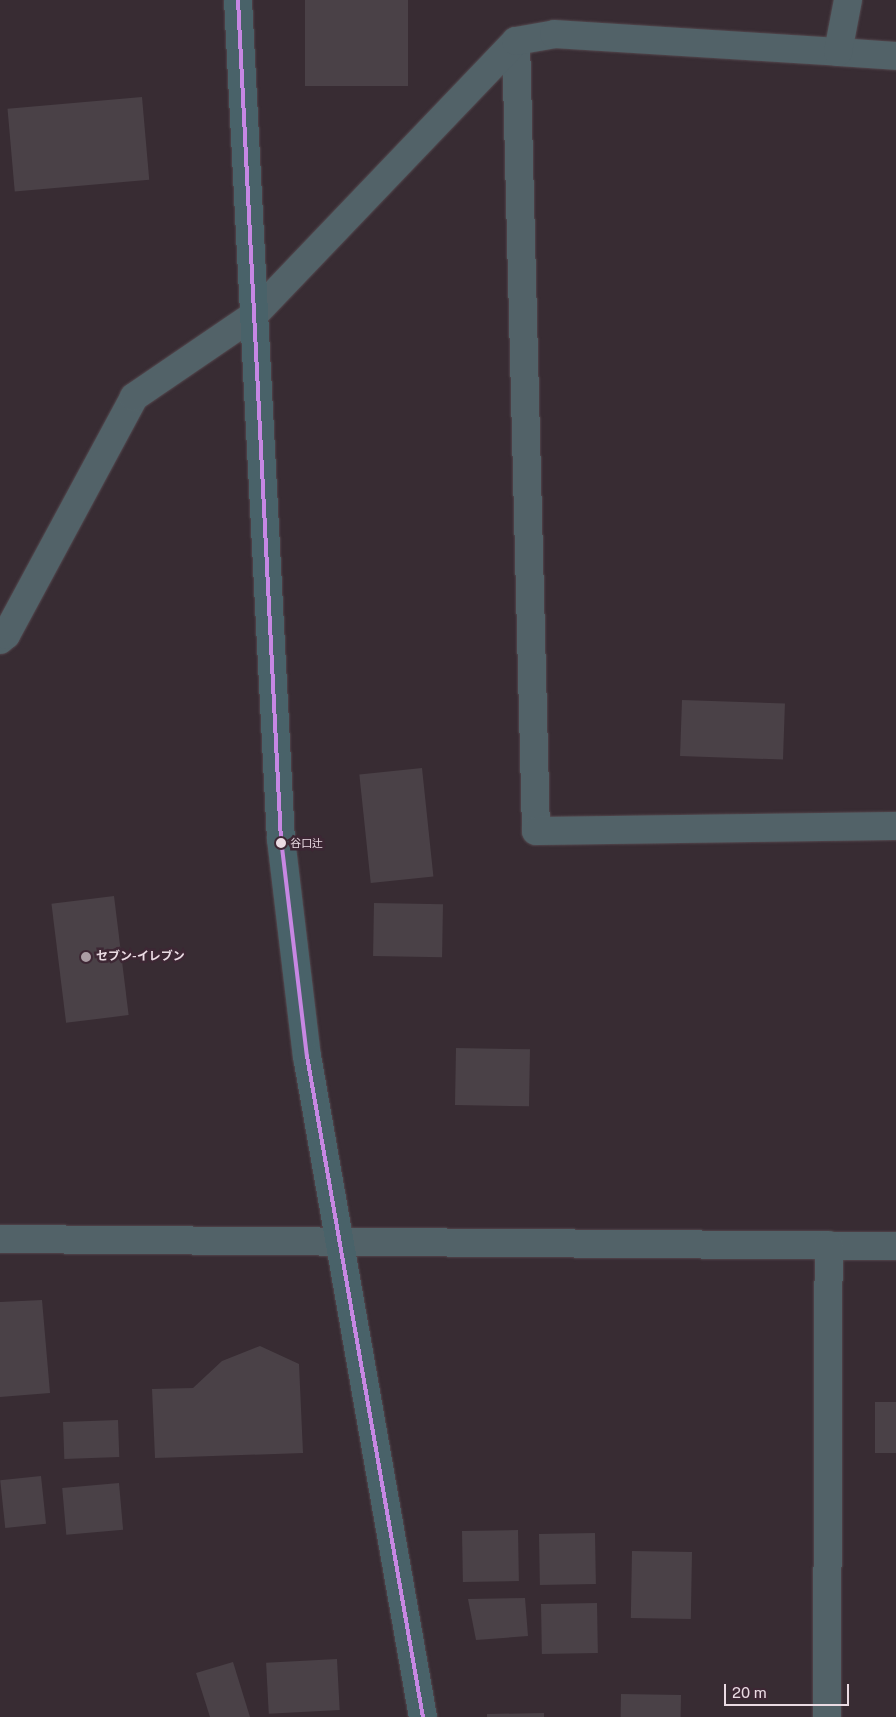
<!DOCTYPE html>
<meta charset="utf-8">
<style>
body{margin:0}
#map{position:relative;width:896px;height:1717px;overflow:hidden;background:#382c33;font-family:"Public Sans","Noto Sans JP",sans-serif}
div>[style]{position:absolute}
[style*='--x']{left:calc(var(--x)*1px);top:calc(var(--y)*1px);width:calc(var(--w)*1px);rotate:calc(var(--a)*1deg)}
.building>*{inset:0;background:#4a4147;transform-origin:0 0}
.roads{filter:drop-shadow(0 0 1px #54494f) drop-shadow(0 0 1px #54494f)}
.minor>*{height:28px;margin:-14px;padding:0 14px;transform-origin:14px;border-radius:14px;background:#526268}
.major>*{height:28px;margin:-14px;padding:0 14px;transform-origin:14px;border-radius:14px;background:#496269}
.bus-1>*{height:4px;margin:-2px;padding:0 2px;transform-origin:2px;border-radius:2px;background:#c787e3}
.dots>*{width:14px;height:14px;translate:-50% -50%;box-sizing:border-box;border:2px solid #3d2734;border-radius:50%}
span{translate:-50% -50%;white-space:nowrap;text-align:center;line-height:1.15;-webkit-text-stroke:5px #3d2734;paint-order:stroke}
.bus-label{font-size:11px;color:#eadbe3}
.left{translate:0 -50%;text-align:left}
.poi-label{font-size:12px;color:#eadbe3;font-weight:700}
.scale{position:absolute;left:724px;top:1684px;width:125px;height:22px;box-sizing:border-box;border:2px solid #eadbe3;border-top:0;padding-left:6px;font-size:15px;line-height:18px;white-space:nowrap;color:#eadbe3;-webkit-text-stroke:4px #3d2734;paint-order:stroke}
</style>
<div id="map">
<div class="building">
<i style="left:305px;top:0;width:103px;height:86px"></i>
<i style="left:142px;top:97px;width:83px;height:135px;rotate:85deg"></i>
<i style="left:682px;top:700px;width:103px;height:56px;rotate:2deg"></i>
<i style="left:422px;top:768px;width:109px;height:63px;rotate:84deg"></i>
<i style="left:114px;top:896px;width:120px;height:63px;rotate:83deg"></i>
<i style="left:374px;top:903px;width:69px;height:53px;rotate:1deg"></i>
<i style="left:456px;top:1048px;width:74px;height:57px;rotate:1deg"></i>
<i style="clip-path:polygon(42px 1300px,50px 1393px,0 1397px,0 1302px)"></i>
<i style="clip-path:polygon(260px 1346px,299px 1364px,303px 1453px,155px 1458px,152px 1389px,193px 1388px,222px 1361px)"></i>
<i style="left:875px;top:1402px;width:21px;height:51px"></i>
<i style="left:118px;top:1420px;width:37px;height:55px;rotate:88deg"></i>
<i style="left:41px;top:1476px;width:48px;height:41px;rotate:84deg"></i>
<i style="left:119px;top:1483px;width:47px;height:57px;rotate:85deg"></i>
<i style="left:518px;top:1530px;width:51px;height:56px;rotate:89deg"></i>
<i style="left:595px;top:1533px;width:51px;height:56px;rotate:89deg"></i>
<i style="left:632px;top:1551px;width:60px;height:67px;rotate:1deg"></i>
<i style="clip-path:polygon(525px 1598px,528px 1636px,476px 1640px,468px 1599px)"></i>
<i style="left:597px;top:1603px;width:50px;height:56px;rotate:89deg"></i>
<i style="left:337px;top:1659px;width:51px;height:71px;rotate:87deg"></i>
<i style="clip-path:polygon(233px 1662px,250px 1717px,210px 1717px,196px 1673px)"></i>
<i style="left:621px;top:1694px;width:60px;height:23px;rotate:1deg"></i>
<i style="clip-path:polygon(544px 1713px,544px 1717px,487px 1717px,487px 1714px)"></i>
</div>
<div class="roads">
<div class="minor">
<i style="--x:516;--y:41;--w:790;--a:88.55"></i>
<i style="--x:536;--y:831;--w:360;--a:-0.8"></i>
<i style="--x:838;--y:52;--w:58;--a:3.9"></i>
<i style="--x:0;--y:640;--w:8;--a:-40"></i>
<i style="--x:6;--y:635;--w:270;--a:-61.7"></i>
<i style="--x:134;--y:397;--w:145;--a:-34.3"></i>
<i style="--x:254;--y:315;--w:379;--a:-46.3"></i>
<i style="--x:516;--y:41;--w:39;--a:-10"></i>
<i style="--x:554;--y:34;--w:285;--a:3.6"></i>
<i style="--x:838;--y:52;--w:53;--a:-79.1"></i>
<i style="--x:0;--y:1239;--w:896;--a:0.45"></i>
<i style="--x:827;--y:1717;--w:472;--a:-89.8"></i>
</div>
<div class="major">
<i style="--x:238;--y:0;--w:840;--a:87.07"></i>
<i style="--x:281;--y:839;--w:219;--a:83.2"></i>
<i style="--x:307;--y:1056;--w:671;--a:80.05"></i>
</div>
</div>
<div class="bus-1">
<i style="--x:238;--y:0;--w:840;--a:87.07"></i>
<i style="--x:281;--y:839;--w:219;--a:83.2"></i>
<i style="--x:307;--y:1056;--w:671;--a:80.05"></i>
</div>
<div class="dots">
<i style="left:281px;top:843px;background:#eadbe3"></i>
<i style="left:86px;top:957px;background:#ac9ea5"></i>
</div>
<div class="bus-label">
<span class="left" style="left:290px;top:843px">谷口辻</span>
</div>
<div class="poi-label">
<span class="left" style="left:96px;top:957px">セブン-イレブン</span>
</div>
<div class="scale">20 m</div>
</div>
